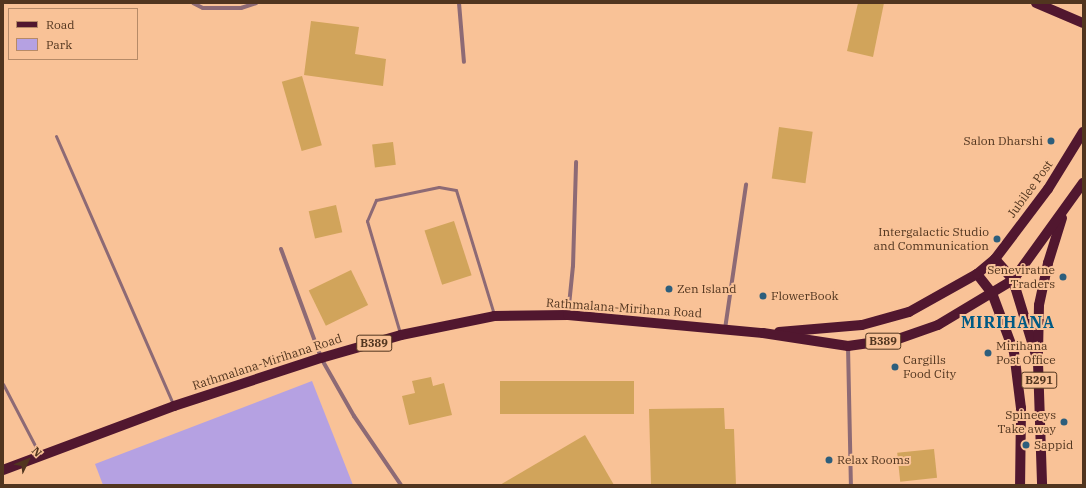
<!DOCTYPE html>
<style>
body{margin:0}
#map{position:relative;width:1086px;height:488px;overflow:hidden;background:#f9c297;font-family:"IBM Plex Serif",serif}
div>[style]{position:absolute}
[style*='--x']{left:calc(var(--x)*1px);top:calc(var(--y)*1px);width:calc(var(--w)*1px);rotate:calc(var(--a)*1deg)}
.green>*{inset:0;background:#b5a1e2}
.building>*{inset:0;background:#d1a45b;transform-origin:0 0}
.lane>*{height:3px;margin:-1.5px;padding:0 1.5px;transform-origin:1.5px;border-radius:1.5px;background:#8d6a75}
.street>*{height:4px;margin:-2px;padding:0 2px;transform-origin:2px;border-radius:2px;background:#8d6a75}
.primary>*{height:10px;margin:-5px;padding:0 5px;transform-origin:5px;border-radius:5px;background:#51172f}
.dots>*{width:11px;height:11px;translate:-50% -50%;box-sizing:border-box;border:2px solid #f9c297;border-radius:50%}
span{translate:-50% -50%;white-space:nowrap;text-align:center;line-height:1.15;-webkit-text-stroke:4px #f9c297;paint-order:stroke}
.shield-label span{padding:1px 3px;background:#f9c297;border:1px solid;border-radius:3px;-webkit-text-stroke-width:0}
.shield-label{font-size:11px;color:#51351f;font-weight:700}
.poi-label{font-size:12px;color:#51351f}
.right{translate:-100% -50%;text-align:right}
.left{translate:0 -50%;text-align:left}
.street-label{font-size:12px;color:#51351f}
.district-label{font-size:16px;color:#005a84;font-weight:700;letter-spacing:1px}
.frame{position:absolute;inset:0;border:4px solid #51351f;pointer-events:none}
.legend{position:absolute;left:8px;top:8px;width:130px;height:52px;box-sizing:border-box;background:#f9c297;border:1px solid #b68a67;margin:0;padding:5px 7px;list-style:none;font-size:12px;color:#51351f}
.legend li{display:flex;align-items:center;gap:8px;height:20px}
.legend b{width:20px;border:1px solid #b68a67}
.north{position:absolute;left:8px;top:440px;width:40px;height:40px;-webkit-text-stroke:3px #f9c297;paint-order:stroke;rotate:47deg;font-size:11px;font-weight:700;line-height:16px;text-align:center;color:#51351f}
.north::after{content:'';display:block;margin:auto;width:14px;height:18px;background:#51351f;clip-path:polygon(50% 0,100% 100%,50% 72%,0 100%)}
</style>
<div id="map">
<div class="green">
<i style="clip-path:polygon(312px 381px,353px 485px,103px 485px,95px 464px)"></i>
</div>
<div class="building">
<i style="clip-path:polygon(858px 3px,884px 3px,873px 57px,847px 51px)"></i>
<i style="clip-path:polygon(311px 21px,359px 27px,355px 54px,386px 59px,383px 86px,304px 75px)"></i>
<i style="left:302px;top:76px;width:72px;height:21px;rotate:74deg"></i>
<i style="left:779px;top:127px;width:34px;height:52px;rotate:8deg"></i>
<i style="left:393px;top:142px;width:23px;height:21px;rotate:83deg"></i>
<i style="left:336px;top:205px;width:28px;height:28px;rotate:77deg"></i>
<i style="left:454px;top:221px;width:57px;height:31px;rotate:72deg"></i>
<i style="left:351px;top:270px;width:39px;height:47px;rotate:64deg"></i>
<i style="clip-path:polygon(431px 377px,433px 386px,444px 383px,452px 415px,409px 425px,402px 396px,415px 393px,412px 381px)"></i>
<i style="left:500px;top:381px;width:134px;height:33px"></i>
<i style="clip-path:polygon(724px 408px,725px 429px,734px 429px,736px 485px,651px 485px,649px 409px)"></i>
<i style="clip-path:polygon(585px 435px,614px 485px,500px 485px)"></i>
<i style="left:934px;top:449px;width:29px;height:37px;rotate:84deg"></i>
</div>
<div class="lane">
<i style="--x:56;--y:136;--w:292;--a:66.4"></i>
<i style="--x:400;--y:333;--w:117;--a:-106.4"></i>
<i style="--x:367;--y:221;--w:23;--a:-67"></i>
<i style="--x:376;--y:200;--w:64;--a:-11.7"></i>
<i style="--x:439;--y:187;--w:17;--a:10"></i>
<i style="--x:456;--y:190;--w:130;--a:73"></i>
<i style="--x:3;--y:384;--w:80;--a:62.5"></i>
</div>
<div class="street">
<i style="--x:193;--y:3;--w:11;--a:27"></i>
<i style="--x:203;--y:8;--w:38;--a:0"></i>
<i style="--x:241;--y:8;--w:16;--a:-18"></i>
<i style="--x:459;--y:3;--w:59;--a:85.2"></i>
<i style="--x:281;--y:249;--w:116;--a:69.8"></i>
<i style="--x:321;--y:358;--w:67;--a:60.4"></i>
<i style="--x:354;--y:416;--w:83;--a:55.7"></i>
<i style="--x:568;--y:315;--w:49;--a:-84.2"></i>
<i style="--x:573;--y:266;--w:104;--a:-88.3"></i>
<i style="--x:725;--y:329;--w:146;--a:-81.7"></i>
<i style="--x:848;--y:346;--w:139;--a:88.8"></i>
</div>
<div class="primary">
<i style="--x:1036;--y:3;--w:51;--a:23.1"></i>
<i style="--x:995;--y:259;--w:28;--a:49"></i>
<i style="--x:1013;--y:280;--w:86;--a:73"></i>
<i style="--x:1038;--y:362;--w:123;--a:88.1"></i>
<i style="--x:977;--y:274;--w:24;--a:52"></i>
<i style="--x:992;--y:293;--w:63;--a:69.6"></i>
<i style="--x:1014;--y:352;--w:56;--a:82.9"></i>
<i style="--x:1021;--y:408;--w:77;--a:90.7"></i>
<i style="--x:779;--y:332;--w:83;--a:-4.8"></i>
<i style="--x:862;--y:325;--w:49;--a:-15.5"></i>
<i style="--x:909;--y:312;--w:78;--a:-29.2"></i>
<i style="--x:977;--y:274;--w:23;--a:-40"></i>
<i style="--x:995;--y:259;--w:88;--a:-52.9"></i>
<i style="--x:1048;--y:189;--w:67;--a:-58.4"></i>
<i style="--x:1038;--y:353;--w:48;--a:-88.8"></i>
<i style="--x:1039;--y:305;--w:43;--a:-77.9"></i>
<i style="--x:1048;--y:263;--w:47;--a:-72.7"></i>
<i style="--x:3;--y:470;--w:183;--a:-20.5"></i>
<i style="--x:174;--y:406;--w:155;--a:-18.1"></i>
<i style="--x:321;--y:358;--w:83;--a:-16"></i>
<i style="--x:401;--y:335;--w:95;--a:-11.5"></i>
<i style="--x:494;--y:316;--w:74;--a:-0.8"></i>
<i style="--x:568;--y:315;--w:196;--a:5.3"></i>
<i style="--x:763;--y:333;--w:86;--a:8.7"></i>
<i style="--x:848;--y:346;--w:50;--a:-8"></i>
<i style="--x:898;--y:339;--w:42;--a:-19.3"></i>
<i style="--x:938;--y:325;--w:87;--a:-31"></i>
<i style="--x:1013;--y:280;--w:120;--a:-54.2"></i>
</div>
<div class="dots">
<i style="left:1051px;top:141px;background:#2d5e7c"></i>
<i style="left:997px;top:239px;background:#2d5e7c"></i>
<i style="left:1063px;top:277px;background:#2d5e7c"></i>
<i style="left:669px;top:289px;background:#2d5e7c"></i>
<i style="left:763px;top:296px;background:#2d5e7c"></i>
<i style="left:988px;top:353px;background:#2d5e7c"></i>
<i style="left:895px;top:367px;background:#2d5e7c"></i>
<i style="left:1064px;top:422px;background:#2d5e7c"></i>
<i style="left:1026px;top:445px;background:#2d5e7c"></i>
<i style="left:829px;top:460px;background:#2d5e7c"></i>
</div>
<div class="shield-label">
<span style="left:883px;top:341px">B389</span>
<span style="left:374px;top:343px">B389</span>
<span style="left:1039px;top:380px">B291</span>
</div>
<div class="poi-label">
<span class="right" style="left:1043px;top:141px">Salon Dharshi</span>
<span class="right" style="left:989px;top:239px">Intergalactic Studio<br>and Communication</span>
<span class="right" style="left:1055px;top:277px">Seneviratne<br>Traders</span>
<span class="left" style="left:677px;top:289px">Zen Island</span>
<span class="left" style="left:771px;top:296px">FlowerBook</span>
<span class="left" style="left:996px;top:353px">Mirihana<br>Post Office</span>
<span class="left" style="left:903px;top:367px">Cargills<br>Food City</span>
<span class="right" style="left:1056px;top:422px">Spineeys<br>Take away</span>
<span class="left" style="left:1034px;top:445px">Sappid</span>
<span class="left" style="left:837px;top:460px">Relax Rooms</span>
</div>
<div class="street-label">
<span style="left:1030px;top:189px;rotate:-54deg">Jubilee Post</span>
<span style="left:624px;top:308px;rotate:4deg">Rathmalana-Mirihana Road</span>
<span style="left:267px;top:362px;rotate:-18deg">Rathmalana-Mirihana Road</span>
</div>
<div class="district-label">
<span style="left:1008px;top:322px">MIRIHANA</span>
</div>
<div class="frame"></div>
<ul class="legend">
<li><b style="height:5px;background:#51172f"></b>Road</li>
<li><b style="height:11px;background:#b5a1e2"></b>Park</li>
</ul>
<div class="north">N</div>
</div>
